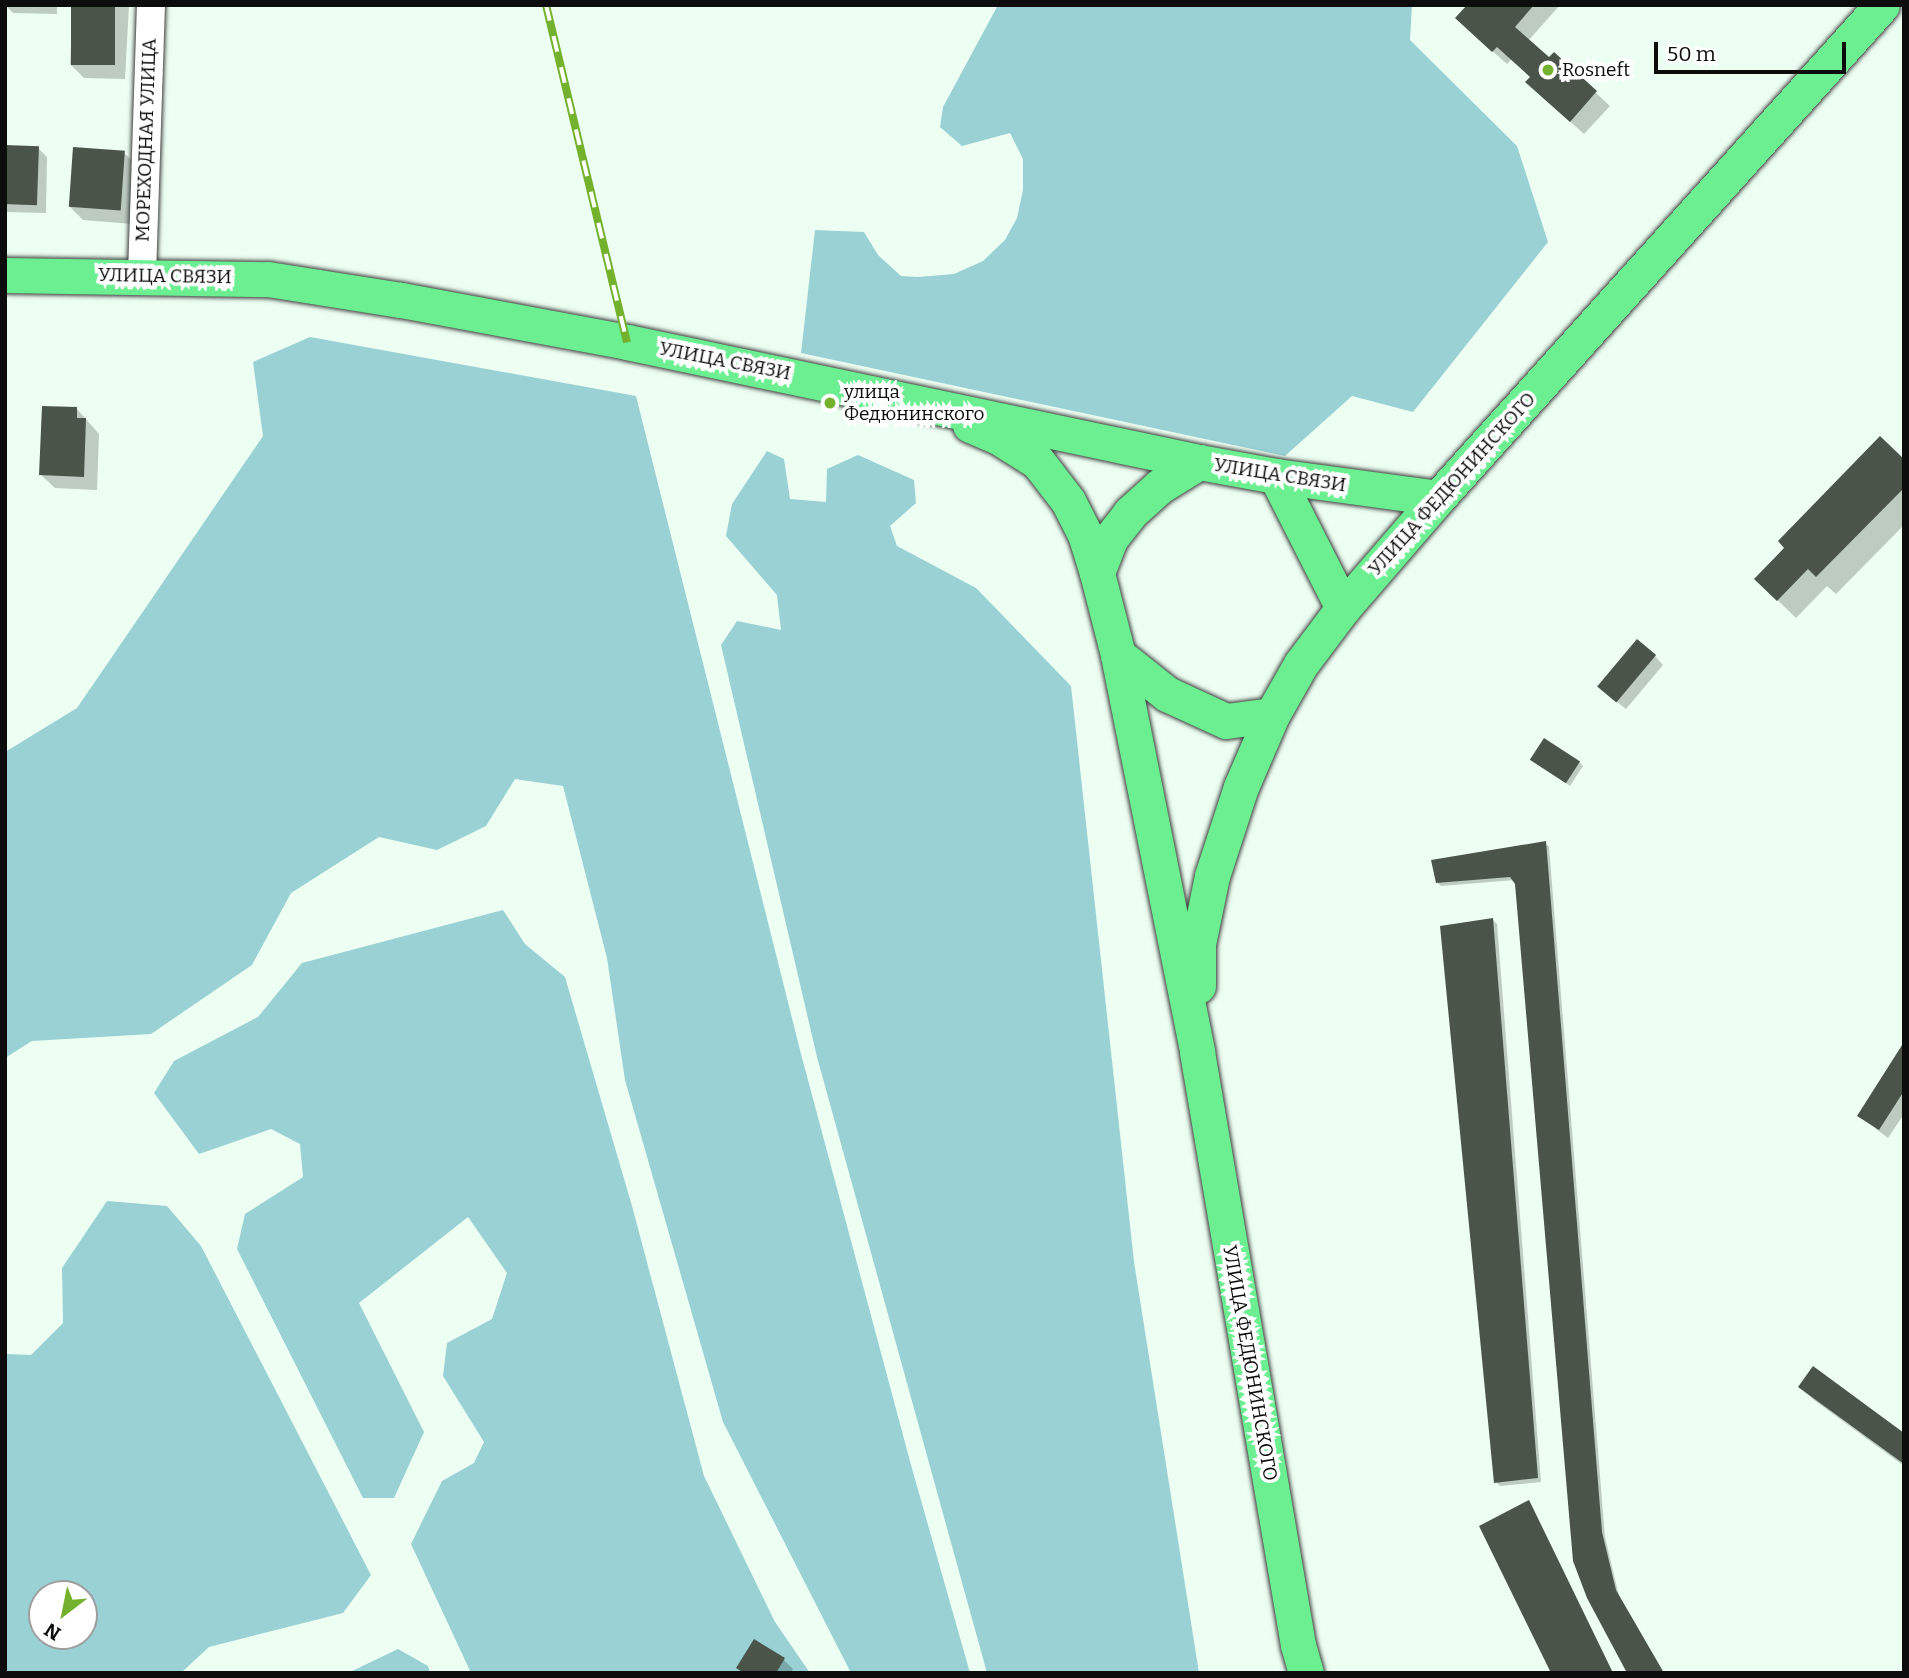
<!DOCTYPE html>
<meta charset="utf-8">
<style>
body{margin:0}
#map{position:relative;width:1909px;height:1678px;overflow:hidden;background:#edfef2;font-family:Bitter,serif}
div>[style]{position:absolute}
[style*='--x']{left:calc(var(--x)*1px);top:calc(var(--y)*1px);width:calc(var(--w)*1px);rotate:calc(var(--a)*1deg)}
.forest>*{inset:0;background:#99d1d5}
.shadow>*{inset:0;background:#0003}
.building>*{inset:0;background:#4a5449;transform-origin:0 0}
.roads{filter:drop-shadow(0 0 2px #3f3f3f) drop-shadow(0 0 2px #3f3f3f)}
.minor>*{height:28px;margin:-14px;padding:0 14px;transform-origin:14px;border-radius:14px;background:#fff}
.major>*{height:35px;margin:-17.5px;padding:0 17.5px;transform-origin:17.5px;border-radius:17.5px;background:#6bef90}
.rail>*{height:8px;margin-top:-4px;transform-origin:0;background:repeating-linear-gradient(90deg,#fff 0 16px,#74b22e 0 32px);box-sizing:border-box;border-block:2px solid #74b22e}
.dots>*{width:19px;height:19px;translate:-50% -50%;box-sizing:border-box;border:4px solid #fff;border-radius:50%}
span{translate:-50% -50%;white-space:nowrap;text-align:center;line-height:1.15;-webkit-text-stroke:7px #fff;paint-order:stroke}
.poi-label{font-size:19px;color:#0c0c0c}
.left{translate:0 -50%;text-align:left}
.street-label{font-size:19px;color:#0c0c0c}
.frame{position:absolute;inset:0;border:7px solid #0c0c0c;pointer-events:none}
.north{position:absolute;left:28px;top:1580px;width:70px;height:70px;box-sizing:border-box;background:#fff;border:2px solid #9e9e9e;border-radius:50%;rotate:212deg;font-size:19px;font-weight:700;line-height:28px;text-align:center;color:#0c0c0c}
.north::after{content:'';display:block;margin:auto;width:24px;height:32px;background:#74b22e;clip-path:polygon(50% 0,100% 100%,50% 72%,0 100%)}
.scale{position:absolute;left:1654px;top:42px;width:192px;height:32px;box-sizing:border-box;border:4px solid #0c0c0c;border-top:0;padding-left:9px;font-size:21px;line-height:24px;white-space:nowrap;color:#0c0c0c;-webkit-text-stroke:5px #fff;paint-order:stroke}
</style>
<div id="map">
<div class="forest">
<i style="clip-path:polygon(998px 5px,1412px 5px,1410px 40px,1517px 146px,1548px 242px,1413px 412px,1352px 396px,1285px 456px,801px 353px,815px 230px,864px 232px,878px 255px,901px 276px,918px 277px,954px 274px,983px 261px,1005px 240px,1017px 218px,1023px 190px,1023px 159px,1010px 133px,962px 146px,940px 127px,943px 107px)"></i>
<i style="clip-path:polygon(310px 337px,636px 396px,801px 1054px,911px 1465px,970px 1673px,851px 1673px,723px 1422px,625px 1080px,607px 958px,563px 786px,515px 779px,486px 826px,437px 850px,379px 837px,291px 893px,252px 965px,151px 1034px,32px 1041px,5px 1058px,5px 752px,77px 708px,263px 436px,253px 362px)"></i>
<i style="clip-path:polygon(767px 451px,784px 459px,790px 499px,826px 502px,827px 469px,858px 455px,914px 480px,916px 503px,890px 526px,897px 546px,976px 588px,1071px 686px,1134px 1262px,1199px 1673px,987px 1673px,817px 1057px,721px 645px,737px 621px,781px 630px,777px 595px,726px 536px,732px 504px)"></i>
<i style="clip-path:polygon(503px 910px,525px 944px,565px 977px,632px 1206px,704px 1476px,775px 1622px,810px 1673px,471px 1673px,411px 1544px,442px 1481px,474px 1463px,484px 1442px,443px 1376px,447px 1343px,492px 1319px,507px 1273px,468px 1217px,359px 1303px,424px 1432px,394px 1498px,363px 1498px,237px 1249px,245px 1214px,303px 1177px,300px 1144px,271px 1129px,199px 1154px,154px 1093px,174px 1061px,258px 1017px,302px 963px)"></i>
<i style="clip-path:polygon(evenodd,107px 1201px,167px 1206px,201px 1246px,371px 1575px,343px 1613px,209px 1647px,181px 1673px,5px 1673px,5px 1354px,31px 1355px,63px 1323px,62px 1268px,107px 1201px,84px 1594px,84px 1636px,42px 1636px,42px 1594px,84px 1594px)"></i>
<i style="clip-path:polygon(398px 1649px,428px 1666px,430px 1673px,348px 1673px)"></i>
</div>
<div class="shadow">
<i style="clip-path:polygon(5px 5px,57px 5px,57px 14px,13px 13px)"></i>
<i style="clip-path:polygon(73px 5px,129px 5px,125px 79px,84px 78px,70px 64px)"></i>
<i style="clip-path:polygon(1469px 5px,1560px 5px,1528px 41px,1549px 60px,1554px 54px,1610px 106px,1584px 134px,1541px 96px,1532px 78px,1512px 59px,1507px 64px,1471px 32px)"></i>
<i style="clip-path:polygon(5px 147px,38px 148px,47px 157px,46px 213px,5px 212px)"></i>
<i style="clip-path:polygon(124px 153px,138px 166px,133px 224px,83px 220px,69px 206px)"></i>
<i style="clip-path:polygon(77px 409px,99px 434px,97px 490px,55px 488px,41px 475px)"></i>
<i style="clip-path:polygon(1904px 461px,1904px 525px,1836px 594px,1827px 586px,1796px 618px,1756px 579px,1787px 548px)"></i>
<i style="clip-path:polygon(1655px 656px,1663px 665px,1626px 709px,1608px 695px)"></i>
<i style="clip-path:polygon(1532px 760px,1579px 762px,1583px 766px,1570px 786px)"></i>
<i style="clip-path:polygon(1545px 843px,1549px 847px,1605px 1537px,1619px 1596px,1589px 1598px,1517px 883px,1515px 880px,1441px 886px,1437px 882px)"></i>
<i style="clip-path:polygon(1493px 920px,1497px 924px,1541px 1482px,1500px 1486px,1496px 1482px)"></i>
<i style="clip-path:polygon(1904px 1045px,1904px 1114px,1888px 1138px,1859px 1116px)"></i>
<i style="clip-path:polygon(1800px 1387px,1904px 1435px,1904px 1466px,1814px 1400px)"></i>
<i style="clip-path:polygon(1529px 1502px,1532px 1506px,1613px 1673px,1553px 1673px)"></i>
<i style="clip-path:polygon(784px 1660px,793px 1669px,790px 1673px,743px 1673px,738px 1668px)"></i>
</div>
<div class="building">
<i style="left:71px;top:5px;width:44px;height:60px"></i>
<i style="clip-path:polygon(1467px 5px,1534px 5px,1515px 27px,1549px 57px,1554px 52px,1597px 91px,1570px 122px,1525px 82px,1530px 77px,1497px 47px,1492px 52px,1455px 18px)"></i>
<i style="left:5px;top:145px;width:34px;height:59px;rotate:2deg"></i>
<i style="left:73px;top:147px;width:52px;height:60px;rotate:4deg"></i>
<i style="clip-path:polygon(42px 406px,77px 407px,77px 418px,86px 418px,84px 477px,39px 475px)"></i>
<i style="clip-path:polygon(1880px 436px,1904px 459px,1904px 488px,1816px 577px,1808px 569px,1777px 601px,1754px 579px,1784px 548px,1778px 541px)"></i>
<i style="left:1637px;top:639px;width:25px;height:62px;rotate:40deg"></i>
<i style="left:1544px;top:738px;width:43px;height:26px;rotate:33deg"></i>
<i style="clip-path:polygon(1546px 841px,1602px 1532px,1616px 1590px,1664px 1673px,1627px 1673px,1587px 1598px,1573px 1561px,1515px 884px,1510px 877px,1436px 883px,1431px 860px)"></i>
<i style="clip-path:polygon(1493px 918px,1538px 1478px,1494px 1483px,1440px 926px)"></i>
<i style="clip-path:polygon(1904px 1042px,1904px 1091px,1879px 1130px,1857px 1116px)"></i>
<i style="clip-path:polygon(1813px 1366px,1904px 1433px,1904px 1464px,1798px 1387px)"></i>
<i style="clip-path:polygon(1529px 1500px,1613px 1673px,1551px 1673px,1479px 1526px)"></i>
<i style="clip-path:polygon(754px 1639px,785px 1658px,776px 1673px,744px 1673px,736px 1668px)"></i>
</div>
<div class="roads">
<div class="minor">
<i style="--x:142;--y:275;--w:270;--a:-88.1"></i>
</div>
<div class="major">
<i style="--x:5;--y:275;--w:263;--a:0.9"></i>
<i style="--x:268;--y:279;--w:135;--a:9"></i>
<i style="--x:401;--y:300;--w:230;--a:10.5"></i>
<i style="--x:627;--y:342;--w:584;--a:11.85"></i>
<i style="--x:1199;--y:462;--w:78;--a:10.3"></i>
<i style="--x:1276;--y:476;--w:163;--a:7.7"></i>
<i style="--x:970;--y:425;--w:33;--a:23"></i>
<i style="--x:1000;--y:438;--w:45;--a:32.3"></i>
<i style="--x:1038;--y:462;--w:49;--a:52.4"></i>
<i style="--x:1068;--y:501;--w:37;--a:63"></i>
<i style="--x:1085;--y:534;--w:41;--a:72.9"></i>
<i style="--x:1097;--y:573;--w:85;--a:75.6"></i>
<i style="--x:1118;--y:655;--w:405;--a:78.7"></i>
<i style="--x:1197;--y:1052;--w:602;--a:80.33"></i>
<i style="--x:1298;--y:1645;--w:29;--a:74"></i>
<i style="--x:1276;--y:476;--w:148;--a:63.1"></i>
<i style="--x:1097;--y:573;--w:36;--a:-69"></i>
<i style="--x:1110;--y:539;--w:33;--a:-52"></i>
<i style="--x:1130;--y:513;--w:40;--a:-42"></i>
<i style="--x:1160;--y:486;--w:46;--a:-31.6"></i>
<i style="--x:1118;--y:655;--w:63;--a:38.5"></i>
<i style="--x:1167;--y:694;--w:65;--a:24.6"></i>
<i style="--x:1226;--y:721;--w:46;--a:-7.4"></i>
<i style="--x:1198;--y:986;--w:42;--a:-90"></i>
<i style="--x:1198;--y:944;--w:69;--a:-78.4"></i>
<i style="--x:1212;--y:876;--w:94;--a:-72"></i>
<i style="--x:1241;--y:787;--w:78;--a:-66.7"></i>
<i style="--x:1272;--y:715;--w:59;--a:-60.4"></i>
<i style="--x:1301;--y:664;--w:70;--a:-53.1"></i>
<i style="--x:1343;--y:608;--w:145;--a:-49.2"></i>
<i style="--x:1438;--y:498;--w:663;--a:-47.99"></i>
</div>
</div>
<div class="rail">
<i style="--x:546;--y:5;--w:347;--a:76.5"></i>
</div>
<div class="dots">
<i style="left:1548px;top:70px;background:#74b22e"></i>
<i style="left:830px;top:403px;background:#74b22e"></i>
</div>
<div class="poi-label">
<span class="left" style="left:1562px;top:70px">Rosneft</span>
<span class="left" style="left:844px;top:403px">улица<br>Федюнинского</span>
</div>
<div class="street-label">
<span style="left:146px;top:140px;rotate:-88deg">МОРЕХОДНАЯ УЛИЦА</span>
<span style="left:165px;top:276px;rotate:1deg">УЛИЦА СВЯЗИ</span>
<span style="left:725px;top:361px;rotate:11deg">УЛИЦА СВЯЗИ</span>
<span style="left:1280px;top:475px;rotate:9deg">УЛИЦА СВЯЗИ</span>
<span style="left:1452px;top:484px;rotate:-48deg">УЛИЦА ФЕДЮНИНСКОГО</span>
<span style="left:1250px;top:1363px;rotate:80deg">УЛИЦА ФЕДЮНИНСКОГО</span>
</div>
<div class="frame"></div>
<div class="north">N</div>
<div class="scale">50 m</div>
</div>
